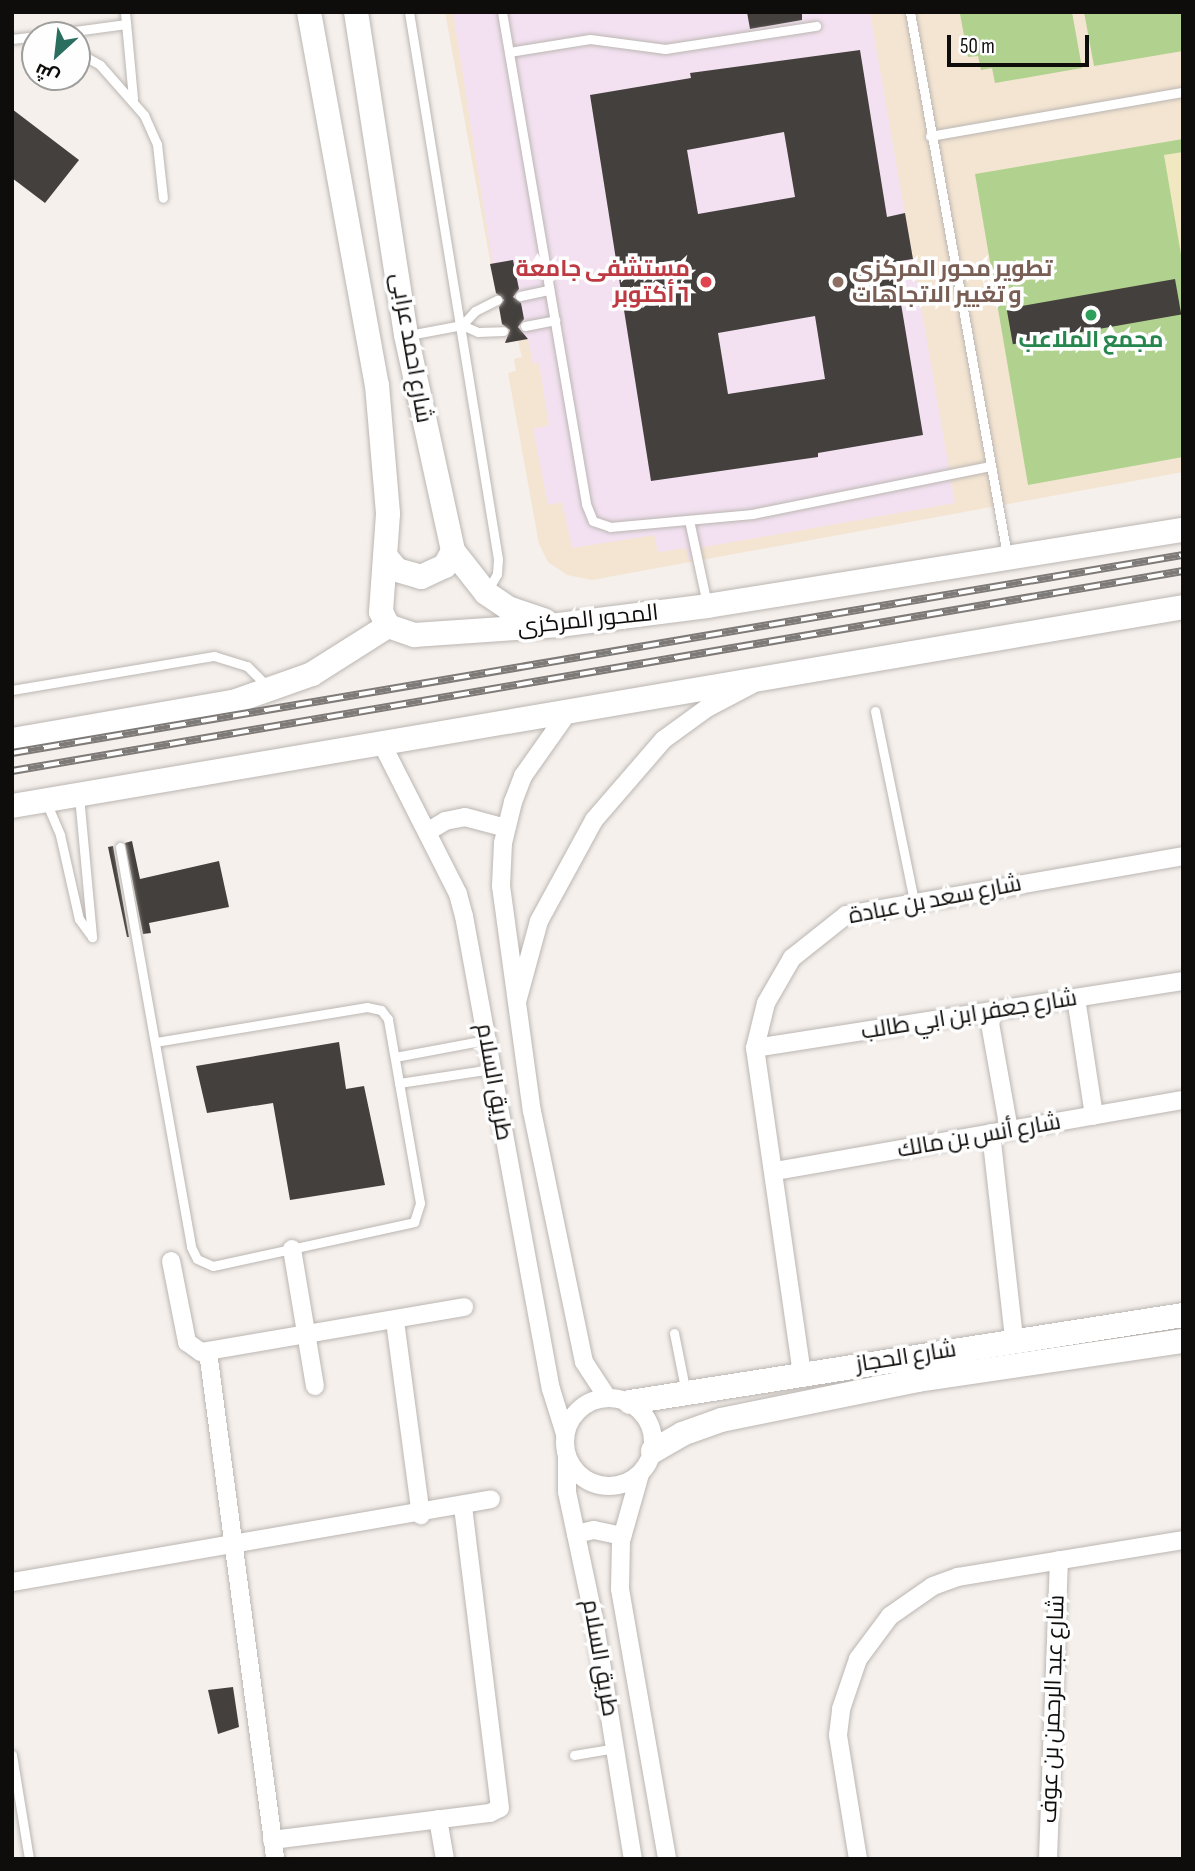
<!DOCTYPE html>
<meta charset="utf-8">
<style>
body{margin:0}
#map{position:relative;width:1195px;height:1871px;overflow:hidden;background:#f5f0ec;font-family:"Sofia Sans Condensed",Cairo,sans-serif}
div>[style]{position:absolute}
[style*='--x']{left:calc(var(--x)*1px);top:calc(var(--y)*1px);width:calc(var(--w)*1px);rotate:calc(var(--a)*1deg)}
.education>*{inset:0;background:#f4e5d2}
.medical>*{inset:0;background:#f3e1f1}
.green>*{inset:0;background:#b1d28f}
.sand>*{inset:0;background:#f1e8c2}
.building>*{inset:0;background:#44403d;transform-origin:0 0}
.roads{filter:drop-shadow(0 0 2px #bbb6b2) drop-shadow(0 0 2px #bbb6b2)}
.lane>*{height:9px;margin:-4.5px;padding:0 4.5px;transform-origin:4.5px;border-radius:4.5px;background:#fff}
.street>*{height:18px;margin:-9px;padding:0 9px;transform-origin:9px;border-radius:9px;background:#fff}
.street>.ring{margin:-9px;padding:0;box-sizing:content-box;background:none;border:18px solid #fff;border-radius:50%}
.secondary>*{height:24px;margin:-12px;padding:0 12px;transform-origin:12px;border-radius:12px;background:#fff}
.rail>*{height:8px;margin-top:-4px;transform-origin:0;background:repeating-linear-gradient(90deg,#fefefe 0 16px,#7e7a78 0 32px);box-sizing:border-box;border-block:2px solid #7e7a78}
.dots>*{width:19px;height:19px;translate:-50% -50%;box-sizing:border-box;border:4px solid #fefefe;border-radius:50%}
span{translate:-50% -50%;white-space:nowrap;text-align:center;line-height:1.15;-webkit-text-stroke:7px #fefefe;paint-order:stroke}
.health-label{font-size:23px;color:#be3a42;font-weight:700}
.right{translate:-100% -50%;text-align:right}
.education-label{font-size:23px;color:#785e54;font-weight:700}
.left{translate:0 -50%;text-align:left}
.leisure-label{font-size:23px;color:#27864d;font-weight:700}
.street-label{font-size:23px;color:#0f0d0c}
.frame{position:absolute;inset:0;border:14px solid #0f0d0c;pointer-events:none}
.north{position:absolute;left:21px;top:21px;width:70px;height:70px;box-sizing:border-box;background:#fefefe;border:2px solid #9e9e9d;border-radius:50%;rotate:207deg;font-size:19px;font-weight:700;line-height:28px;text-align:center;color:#0f0d0c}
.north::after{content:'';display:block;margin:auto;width:24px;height:32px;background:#2a6e60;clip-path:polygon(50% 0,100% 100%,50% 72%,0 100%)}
.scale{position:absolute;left:947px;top:35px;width:142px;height:32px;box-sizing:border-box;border:4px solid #0f0d0c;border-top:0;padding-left:9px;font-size:21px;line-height:24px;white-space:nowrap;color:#0f0d0c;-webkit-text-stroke:5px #fefefe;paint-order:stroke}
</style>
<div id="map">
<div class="education">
<i style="clip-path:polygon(445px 12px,1183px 12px,1183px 472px,592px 580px,567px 575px,548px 562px,539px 544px,508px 373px,516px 371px,514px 359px,522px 357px,518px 341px,505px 343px)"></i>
</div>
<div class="medical">
<i style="clip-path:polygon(453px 12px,870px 12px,955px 503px,699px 548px,701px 558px,689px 560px,686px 548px,658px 552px,654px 535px,572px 548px,562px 502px,548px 505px,533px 429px,549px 425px,539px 363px,533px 364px,528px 339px,505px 343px)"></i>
</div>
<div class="green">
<i style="clip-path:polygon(973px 12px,1072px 12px,1082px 68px,995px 83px,992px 68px,981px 70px,978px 56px,968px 57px,960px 14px)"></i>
<i style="clip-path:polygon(1084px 12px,1183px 12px,1183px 51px,1094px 66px)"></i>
<i style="clip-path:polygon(1183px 139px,1183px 457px,1028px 485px,975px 174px)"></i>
</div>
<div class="sand">
<i style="clip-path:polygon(1183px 152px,1183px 266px,1164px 155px)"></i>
</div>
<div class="building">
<i style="clip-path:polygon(747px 12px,802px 12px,802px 20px,750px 29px)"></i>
<i style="clip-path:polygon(evenodd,860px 50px,887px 217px,905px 213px,913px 259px,894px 262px,923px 435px,818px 453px,818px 457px,651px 481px,590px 95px,691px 78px,690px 73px,860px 50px,784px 132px,795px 197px,698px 214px,687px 150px,784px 132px,860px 50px,815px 316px,825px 379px,728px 394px,718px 333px,815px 316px)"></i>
<i style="clip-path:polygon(12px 109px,79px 160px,45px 203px,12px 178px)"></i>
<i style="clip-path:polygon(513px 260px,519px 289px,513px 297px,521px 303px,524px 319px,518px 327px,528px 339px,505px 343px,510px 330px,502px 324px,499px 307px,504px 300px,496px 293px,490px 264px)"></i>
<i style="left:1175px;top:279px;width:36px;height:171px;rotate:80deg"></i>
<i style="clip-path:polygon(132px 841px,140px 879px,219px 861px,229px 907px,149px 923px,151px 933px,143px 934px,125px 843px)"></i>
<i style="clip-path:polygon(113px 846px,129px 937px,127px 937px,108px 847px)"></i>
<i style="clip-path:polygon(339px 1042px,346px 1089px,364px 1086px,385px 1185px,290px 1200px,273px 1103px,207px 1113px,196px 1066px)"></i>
<i style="clip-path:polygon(233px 1687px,239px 1727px,218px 1734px,208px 1690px)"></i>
</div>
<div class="roads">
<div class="lane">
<i style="--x:125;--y:12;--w:87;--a:84.7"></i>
<i style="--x:409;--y:12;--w:554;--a:80.76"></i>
<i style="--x:498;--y:559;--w:15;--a:94"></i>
<i style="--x:497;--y:574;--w:20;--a:120"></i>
<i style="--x:502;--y:12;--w:499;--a:80.3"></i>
<i style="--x:586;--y:504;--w:18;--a:68"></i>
<i style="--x:593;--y:521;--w:18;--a:19"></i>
<i style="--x:610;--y:527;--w:143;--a:-5.2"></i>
<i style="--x:752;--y:514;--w:243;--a:-11.4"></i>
<i style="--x:910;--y:12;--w:552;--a:79.87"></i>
<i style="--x:45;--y:35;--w:82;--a:-7.7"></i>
<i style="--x:12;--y:39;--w:23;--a:-7"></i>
<i style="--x:77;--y:52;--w:26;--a:29"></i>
<i style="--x:100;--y:65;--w:67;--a:48.7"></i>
<i style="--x:144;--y:115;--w:32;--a:66"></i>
<i style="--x:157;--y:144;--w:54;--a:83.7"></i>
<i style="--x:509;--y:52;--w:82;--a:-9.1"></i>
<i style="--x:590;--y:39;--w:76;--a:7.6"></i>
<i style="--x:665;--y:49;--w:153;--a:-8.7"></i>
<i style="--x:930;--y:136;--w:257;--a:-9.9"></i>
<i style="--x:520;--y:296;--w:30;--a:-12"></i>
<i style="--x:462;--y:325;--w:19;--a:-47"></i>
<i style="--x:475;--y:311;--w:25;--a:-27"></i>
<i style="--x:525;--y:326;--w:31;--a:-11"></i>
<i style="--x:409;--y:335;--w:54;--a:-10.7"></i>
<i style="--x:462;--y:325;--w:17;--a:24"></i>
<i style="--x:478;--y:332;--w:25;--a:-2"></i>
<i style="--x:689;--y:520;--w:86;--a:77.9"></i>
<i style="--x:12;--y:690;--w:205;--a:-9.6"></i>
<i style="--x:214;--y:656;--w:34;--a:17"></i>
<i style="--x:247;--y:666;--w:28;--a:45"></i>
<i style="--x:875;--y:711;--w:194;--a:78.4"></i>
<i style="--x:79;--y:796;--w:142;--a:84.7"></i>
<i style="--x:47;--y:804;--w:34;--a:67"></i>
<i style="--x:60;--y:835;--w:86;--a:77.3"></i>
<i style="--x:79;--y:919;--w:22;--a:54"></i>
<i style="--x:120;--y:847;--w:406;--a:79.9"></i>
<i style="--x:191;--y:1247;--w:13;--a:63"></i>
<i style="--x:197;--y:1259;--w:17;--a:24"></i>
<i style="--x:213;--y:1266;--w:206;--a:-12.3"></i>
<i style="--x:414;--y:1222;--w:20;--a:-72"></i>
<i style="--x:420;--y:1203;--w:187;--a:-99.9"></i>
<i style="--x:388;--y:1019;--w:11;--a:-128"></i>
<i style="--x:381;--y:1010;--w:14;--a:-168"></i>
<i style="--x:367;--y:1007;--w:215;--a:170.6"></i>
<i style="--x:395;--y:1057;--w:93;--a:-10.6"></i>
<i style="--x:399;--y:1083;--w:94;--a:-8.6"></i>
<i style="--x:674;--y:1333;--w:61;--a:78.7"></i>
<i style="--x:12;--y:1755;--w:105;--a:80.7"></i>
<i style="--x:574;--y:1755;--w:43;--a:-9.5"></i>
</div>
<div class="street">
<i style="--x:566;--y:715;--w:75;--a:125.2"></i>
<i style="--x:523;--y:776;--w:28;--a:111"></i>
<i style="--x:513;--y:802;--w:42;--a:103.7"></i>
<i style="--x:503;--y:843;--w:43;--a:92.7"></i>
<i style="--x:501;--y:886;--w:227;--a:82.2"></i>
<i style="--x:532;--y:1111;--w:256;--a:78.3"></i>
<i style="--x:584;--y:1362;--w:42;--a:56.7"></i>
<i style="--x:382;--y:744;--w:168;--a:63.1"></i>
<i style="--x:458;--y:894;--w:23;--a:75"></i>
<i style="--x:464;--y:916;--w:481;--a:79.6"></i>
<i style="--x:551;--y:1389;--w:47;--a:72.7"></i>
<i style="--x:427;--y:832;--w:21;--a:-31"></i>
<i style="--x:445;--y:821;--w:20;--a:-11"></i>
<i style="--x:465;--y:817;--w:42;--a:15"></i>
<i style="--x:1076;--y:998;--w:119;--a:81.3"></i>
<i style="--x:517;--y:1002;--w:84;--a:-74.8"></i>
<i style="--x:539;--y:921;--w:115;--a:-61.4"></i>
<i style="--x:594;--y:820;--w:106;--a:-49.2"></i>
<i style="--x:663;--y:740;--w:54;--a:-36"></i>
<i style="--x:707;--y:708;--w:50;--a:-27.6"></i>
<i style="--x:988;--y:1012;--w:120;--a:79.9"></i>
<i style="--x:755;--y:1048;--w:433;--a:-8.9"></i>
<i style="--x:991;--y:1133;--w:207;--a:83.6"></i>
<i style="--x:775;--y:1171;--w:414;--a:-9.9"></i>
<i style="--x:292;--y:1249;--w:139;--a:80.5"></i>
<i style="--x:171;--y:1261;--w:83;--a:78.8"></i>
<i style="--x:187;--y:1342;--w:17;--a:36"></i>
<i style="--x:201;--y:1352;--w:267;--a:-9.7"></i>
<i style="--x:395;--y:1321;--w:196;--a:82.4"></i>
<i style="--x:208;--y:1352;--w:509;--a:82.44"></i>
<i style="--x:802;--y:1374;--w:329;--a:-98.2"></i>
<i style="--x:755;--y:1048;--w:46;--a:-76.3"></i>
<i style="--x:766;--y:1003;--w:52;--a:-60"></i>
<i style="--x:792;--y:958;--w:69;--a:-38.5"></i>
<i style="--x:846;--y:915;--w:342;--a:-9.9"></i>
<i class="ring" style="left:565px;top:1398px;width:70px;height:70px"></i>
<i style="--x:567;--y:1457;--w:35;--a:90"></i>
<i style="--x:567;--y:1492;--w:130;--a:78"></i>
<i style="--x:594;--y:1619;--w:243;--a:80.8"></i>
<i style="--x:640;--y:1474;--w:70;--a:105.8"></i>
<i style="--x:621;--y:1541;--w:48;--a:91.2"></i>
<i style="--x:620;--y:1589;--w:274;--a:80.1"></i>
<i style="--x:576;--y:1534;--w:18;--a:-13"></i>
<i style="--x:594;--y:1530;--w:29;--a:12"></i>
<i style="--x:12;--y:1582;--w:486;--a:-9.8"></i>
<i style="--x:438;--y:1819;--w:41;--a:80.1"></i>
<i style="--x:272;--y:1840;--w:220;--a:-7.1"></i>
<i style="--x:490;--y:1813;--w:11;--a:-27"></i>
<i style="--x:500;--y:1808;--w:305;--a:-97"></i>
<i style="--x:858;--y:1859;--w:126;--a:-99.2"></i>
<i style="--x:838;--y:1735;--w:26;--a:-83"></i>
<i style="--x:841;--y:1709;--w:53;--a:-71.2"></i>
<i style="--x:858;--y:1659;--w:54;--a:-53.3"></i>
<i style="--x:890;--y:1616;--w:52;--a:-34.9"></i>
<i style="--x:933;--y:1586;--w:27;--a:-20"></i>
<i style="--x:958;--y:1577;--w:228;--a:-9.3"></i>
<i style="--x:1048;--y:1859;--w:299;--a:-87.9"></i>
</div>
<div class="secondary">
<i style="--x:309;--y:12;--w:379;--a:79.7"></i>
<i style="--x:377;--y:385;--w:129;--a:85.1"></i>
<i style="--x:388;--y:514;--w:98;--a:94.1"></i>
<i style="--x:381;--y:612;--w:16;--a:63"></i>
<i style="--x:356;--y:12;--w:327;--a:81.2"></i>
<i style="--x:406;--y:335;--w:221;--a:77.7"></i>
<i style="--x:453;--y:551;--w:53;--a:51.8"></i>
<i style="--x:486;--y:593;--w:27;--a:34"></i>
<i style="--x:508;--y:608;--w:39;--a:19"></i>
<i style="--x:386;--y:557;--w:17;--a:50"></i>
<i style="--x:397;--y:570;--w:25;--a:16"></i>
<i style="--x:421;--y:577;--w:26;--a:-25"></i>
<i style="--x:445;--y:566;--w:17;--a:-62"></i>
<i style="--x:388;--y:626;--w:28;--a:19"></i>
<i style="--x:414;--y:635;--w:145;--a:-3.9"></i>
<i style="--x:559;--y:625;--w:149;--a:-7.3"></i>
<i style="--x:707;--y:606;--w:482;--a:-9.1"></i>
<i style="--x:12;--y:740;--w:224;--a:-9.8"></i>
<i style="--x:233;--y:702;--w:84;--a:-19.5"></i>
<i style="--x:312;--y:674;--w:90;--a:-32.3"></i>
<i style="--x:12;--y:806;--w:1188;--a:-9.64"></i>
<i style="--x:630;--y:1402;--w:560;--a:-8.94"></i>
<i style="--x:653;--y:1451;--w:34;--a:-30"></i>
<i style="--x:682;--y:1434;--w:41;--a:-19.7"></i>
<i style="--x:721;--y:1420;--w:201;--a:-11.5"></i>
<i style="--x:918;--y:1380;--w:268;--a:-8.4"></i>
</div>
</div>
<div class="rail">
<i style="--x:12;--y:753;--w:1188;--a:-9.6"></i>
<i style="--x:12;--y:771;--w:1188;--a:-9.69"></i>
</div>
<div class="dots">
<i style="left:706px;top:282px;background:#e0444e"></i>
<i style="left:838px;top:282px;background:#8d6e63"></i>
<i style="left:1091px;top:315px;background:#2e9e5b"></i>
</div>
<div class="health-label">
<span class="right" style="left:690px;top:282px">مستشفى جامعة<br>٦ أكتوبر</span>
</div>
<div class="education-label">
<span class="left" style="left:852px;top:282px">تطوير محور المركزي<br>و تغيير الاتجاهات</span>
</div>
<div class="leisure-label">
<span style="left:1091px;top:340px">مجمع الملاعب</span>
</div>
<div class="street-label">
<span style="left:411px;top:348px;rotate:80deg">شارع احمد عرابى</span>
<span style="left:588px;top:620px;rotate:-6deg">المحور المركزى</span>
<span style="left:935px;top:900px;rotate:-11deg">شارع سعد بن عبادة</span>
<span style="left:969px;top:1015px;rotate:-9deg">شارع جعفر ابن ابي طالب</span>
<span style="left:494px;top:1082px;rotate:80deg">طريق السلام</span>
<span style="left:979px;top:1136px;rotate:-10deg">شارع أنس بن مالك</span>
<span style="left:906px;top:1357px;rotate:-9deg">شارع الحجاز</span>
<span style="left:600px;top:1658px;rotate:80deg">طريق السلام</span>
<span style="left:1053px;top:1709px;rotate:-88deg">شارع عبد الرحمن بن عوف</span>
</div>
<div class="frame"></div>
<div class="north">ش</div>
<div class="scale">50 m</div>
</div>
